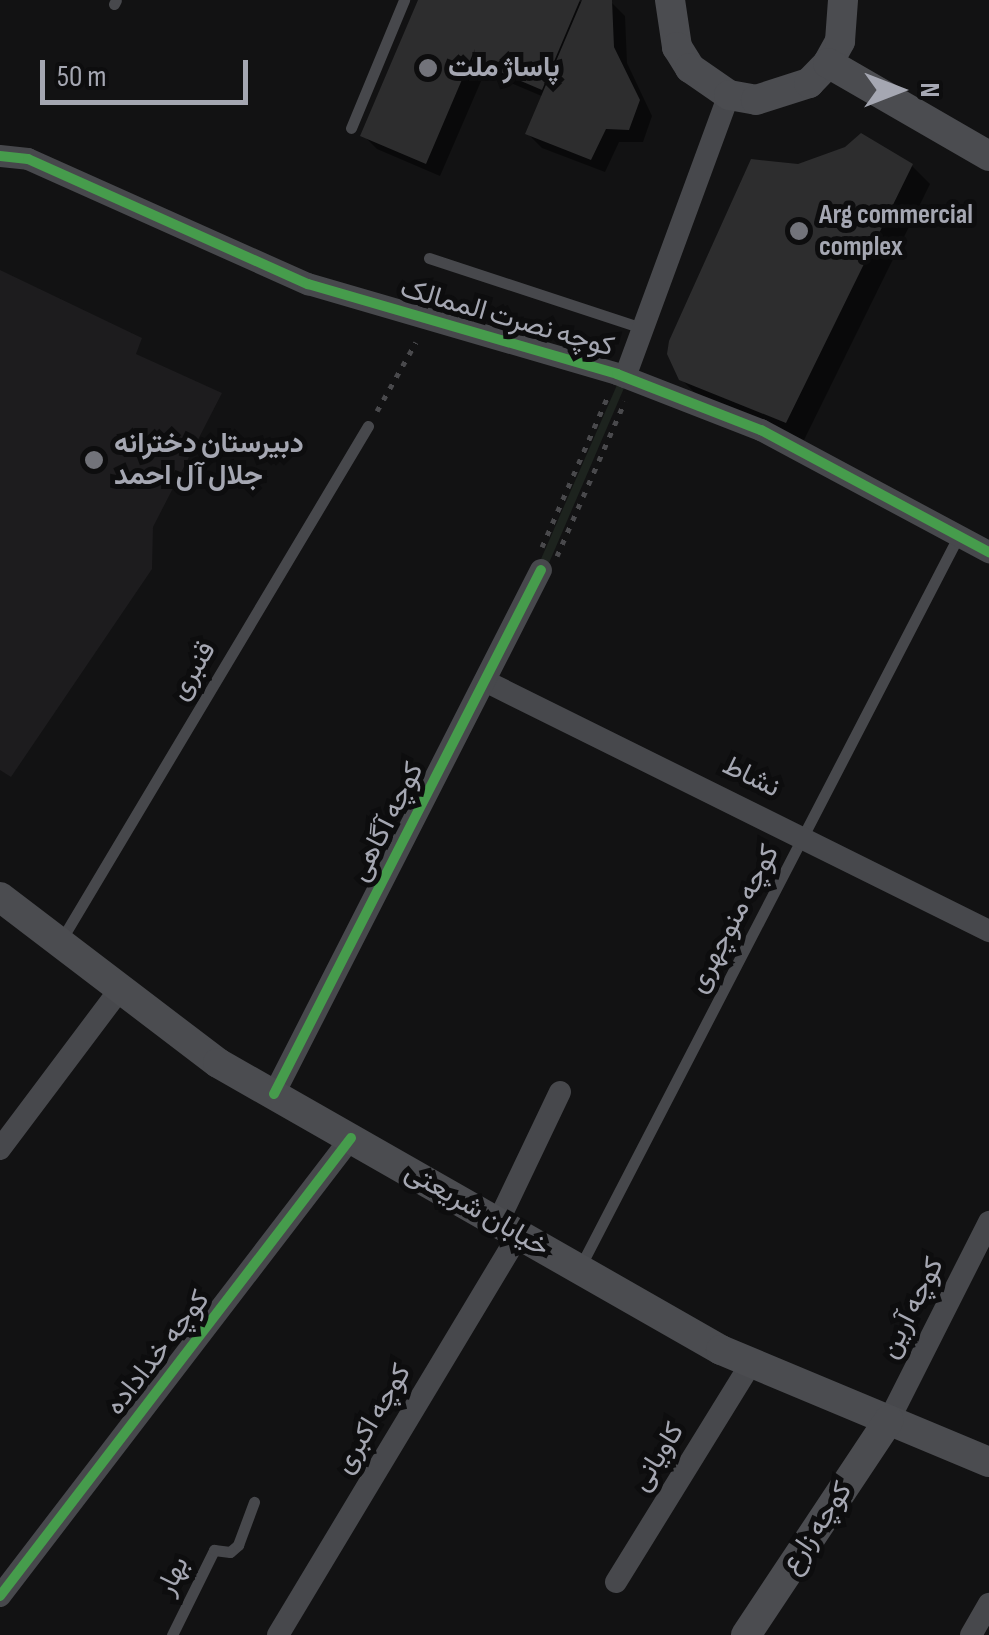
<!DOCTYPE html>
<meta charset="utf-8">
<style>
body{margin:0}
#map{position:relative;width:989px;height:1635px;overflow:hidden;background:#121213;font-family:"Sofia Sans Condensed",Vazirmatn,sans-serif}
div>[style]{position:absolute}
[style*='--x']{left:calc(var(--x)*1px);top:calc(var(--y)*1px);width:calc(var(--w)*1px);rotate:calc(var(--a)*1deg)}
.built>*{inset:0;background:#1d1c1e}
.green>*{inset:0;background:#1d231e}
.shadow>*{inset:0;background:#0007}
.building>*{inset:0;background:#2d2d2e}
.path>*{height:5px;margin-top:-2.5px;transform-origin:0;background:repeating-linear-gradient(90deg,#49494c 0 5px,transparent 0 13px)}
.lane>*{height:11px;margin:-5.5px;padding:0 5.5px;transform-origin:5.5px;border-radius:5.5px;background:#47484c}
.street>*{height:22px;margin:-11px;padding:0 11px;transform-origin:11px;border-radius:11px;background:#47484c}
.secondary>*{height:30px;margin:-15px;padding:0 15px;transform-origin:15px;border-radius:15px;background:#4b4c50}
.cycleway>*{height:10px;margin:-5px;padding:0 5px;transform-origin:5px;border-radius:5px;background:#469c4c}
.dots>*{width:28px;height:28px;translate:-50% -50%;box-sizing:border-box;border:5px solid #0d0d0e;border-radius:50%}
span{translate:-50% -50%;white-space:nowrap;text-align:center;line-height:1.15;-webkit-text-stroke:10px #0d0d0e;paint-order:stroke}
.poi-label{font-size:28px;color:#a5a7b2;font-weight:700}
.left{translate:0 -50%;text-align:left}
.street-label{font-size:28px;color:#a5a7b2}
.north{position:absolute;left:849px;top:40px;width:100px;height:100px;-webkit-text-stroke:8px #0d0d0e;paint-order:stroke;rotate:90deg;font-size:28px;font-weight:700;line-height:40px;text-align:center;color:#a5a7b2}
.north::after{content:'';display:block;margin:auto;width:35px;height:45px;background:#a5a7b2;clip-path:polygon(50% 0,100% 100%,50% 72%,0 100%)}
.scale{position:absolute;left:40px;top:60px;width:208px;height:45px;box-sizing:border-box;border:5px solid #a5a7b2;border-top:0;padding-left:12px;font-size:30px;line-height:35px;white-space:nowrap;color:#a5a7b2;-webkit-text-stroke:8px #0d0d0e;paint-order:stroke}
</style>
<div id="map">
<div class="built">
<i style="clip-path:polygon(0 270px,142px 338px,136px 354px,222px 393px,153px 527px,152px 569px,11px 777px,0 770px)"></i>
</div>
<div class="green">
<i style="clip-path:polygon(617px 385px,624px 388px,549px 563px,541px 559px)"></i>
</div>
<div class="shadow">
<i style="clip-path:polygon(420px 0,611px 2px,625px 16px,627px 63px,652px 116px,643px 142px,619px 142px,605px 172px,542px 148px,528px 134px,544px 97px,485px 72px,440px 176px,377px 149px,363px 135px)"></i>
<i style="clip-path:polygon(912px 166px,930px 184px,804px 440px,700px 398px,681px 379px,799px 167px)"></i>
</div>
<div class="building">
<i style="clip-path:polygon(418px 0,580px 0,542px 90px,472px 60px,475px 49px,426px 164px,360px 136px)"></i>
<i style="clip-path:polygon(582px 0,612px 0,614px 47px,640px 100px,629px 130px,606px 129px,591px 160px,525px 134px)"></i>
<i style="clip-path:polygon(861px 133px,913px 164px,786px 423px,679px 380px,667px 354px,669px 341px,751px 159px,798px 164px,845px 147px)"></i>
</div>
<div class="path">
<i style="--x:377;--y:411;--w:79;--a:-60.5"></i>
<i style="--x:542;--y:547;--w:165;--a:-66.4"></i>
<i style="--x:557;--y:556;--w:169;--a:-66.3"></i>
</div>
<div class="lane">
<i style="--x:114;--y:4;--w:4;--a:-63"></i>
<i style="--x:351;--y:128;--w:139;--a:-67.5"></i>
<i style="--x:429;--y:258;--w:227;--a:18.2"></i>
<i style="--x:60;--y:942;--w:601;--a:-59.17"></i>
<i style="--x:579;--y:1269;--w:824;--a:-62.63"></i>
<i style="--x:172;--y:1635;--w:95;--a:-63.7"></i>
<i style="--x:214;--y:1550;--w:16;--a:7"></i>
<i style="--x:230;--y:1552;--w:11;--a:-41"></i>
<i style="--x:238;--y:1545;--w:46;--a:-69.6"></i>
</div>
<div class="street">
<i style="--x:0;--y:156;--w:28;--a:6"></i>
<i style="--x:28;--y:159;--w:307;--a:24.1"></i>
<i style="--x:308;--y:284;--w:322;--a:16.2"></i>
<i style="--x:617;--y:374;--w:155;--a:21.3"></i>
<i style="--x:761;--y:430;--w:259;--a:28.2"></i>
<i style="--x:625;--y:377;--w:301;--a:-69.8"></i>
<i style="--x:485;--y:681;--w:563;--a:26.38"></i>
<i style="--x:274;--y:1094;--w:588;--a:-63"></i>
<i style="--x:0;--y:1149;--w:200;--a:-53.1"></i>
<i style="--x:498;--y:1222;--w:144;--a:-64.5"></i>
<i style="--x:889;--y:1420;--w:222;--a:-63.2"></i>
<i style="--x:616;--y:1582;--w:257;--a:-58.3"></i>
<i style="--x:0;--y:1596;--w:577;--a:-52.53"></i>
<i style="--x:278;--y:1635;--w:468;--a:-59"></i>
<i style="--x:971;--y:1635;--w:36;--a:-60"></i>
</div>
<div class="secondary">
<i style="--x:670;--y:0;--w:48;--a:81.5"></i>
<i style="--x:677;--y:47;--w:25;--a:58"></i>
<i style="--x:690;--y:68;--w:47;--a:34.7"></i>
<i style="--x:729;--y:95;--w:27;--a:10"></i>
<i style="--x:756;--y:100;--w:56;--a:-17.8"></i>
<i style="--x:809;--y:83;--w:28;--a:-46"></i>
<i style="--x:828;--y:63;--w:25;--a:-61"></i>
<i style="--x:840;--y:41;--w:41;--a:-85.8"></i>
<i style="--x:828;--y:63;--w:186;--a:30"></i>
<i style="--x:0;--y:897;--w:274;--a:37.3"></i>
<i style="--x:218;--y:1063;--w:579;--a:29.71"></i>
<i style="--x:721;--y:1350;--w:290;--a:22.7"></i>
<i style="--x:746;--y:1635;--w:258;--a:-56.4"></i>
</div>
<div class="cycleway">
<i style="--x:0;--y:156;--w:28;--a:6"></i>
<i style="--x:28;--y:159;--w:307;--a:24.1"></i>
<i style="--x:308;--y:284;--w:322;--a:16.2"></i>
<i style="--x:617;--y:374;--w:155;--a:21.3"></i>
<i style="--x:761;--y:430;--w:259;--a:28.2"></i>
<i style="--x:274;--y:1094;--w:588;--a:-63"></i>
<i style="--x:0;--y:1596;--w:577;--a:-52.53"></i>
</div>
<div class="dots">
<i style="left:428px;top:68px;background:#72737a"></i>
<i style="left:799px;top:231px;background:#72737a"></i>
<i style="left:94px;top:460px;background:#72737a"></i>
</div>
<div class="poi-label">
<span class="left" style="left:448px;top:68px">پاساژ ملت</span>
<span class="left" style="left:819px;top:231px">Arg commercial<br>complex</span>
<span class="left" style="left:114px;top:460px">دبیرستان دخترانه<br>جلال آل احمد</span>
</div>
<div class="street-label">
<span style="left:507px;top:318px;rotate:16deg">کوچه نصرت الممالک</span>
<span style="left:193px;top:671px;rotate:-59deg">قنبری</span>
<span style="left:751px;top:777px;rotate:26deg">نشاط</span>
<span style="left:387px;top:822px;rotate:-63deg">کوچه آگاهی</span>
<span style="left:734px;top:919px;rotate:-62deg">کوچه منوچهری</span>
<span style="left:477px;top:1210px;rotate:30deg">خیابان شریعتی</span>
<span style="left:912px;top:1308px;rotate:-63deg">کوچه آرین</span>
<span style="left:158px;top:1353px;rotate:-52deg">کوچه خداداده</span>
<span style="left:373px;top:1419px;rotate:-59deg">کوچه اکبری</span>
<span style="left:658px;top:1457px;rotate:-58deg">کاویانی</span>
<span style="left:817px;top:1528px;rotate:-56deg">کوچه زارع</span>
<span style="left:173px;top:1576px;rotate:-64deg">بهار</span>
</div>
<div class="north">N</div>
<div class="scale">50 m</div>
</div>
